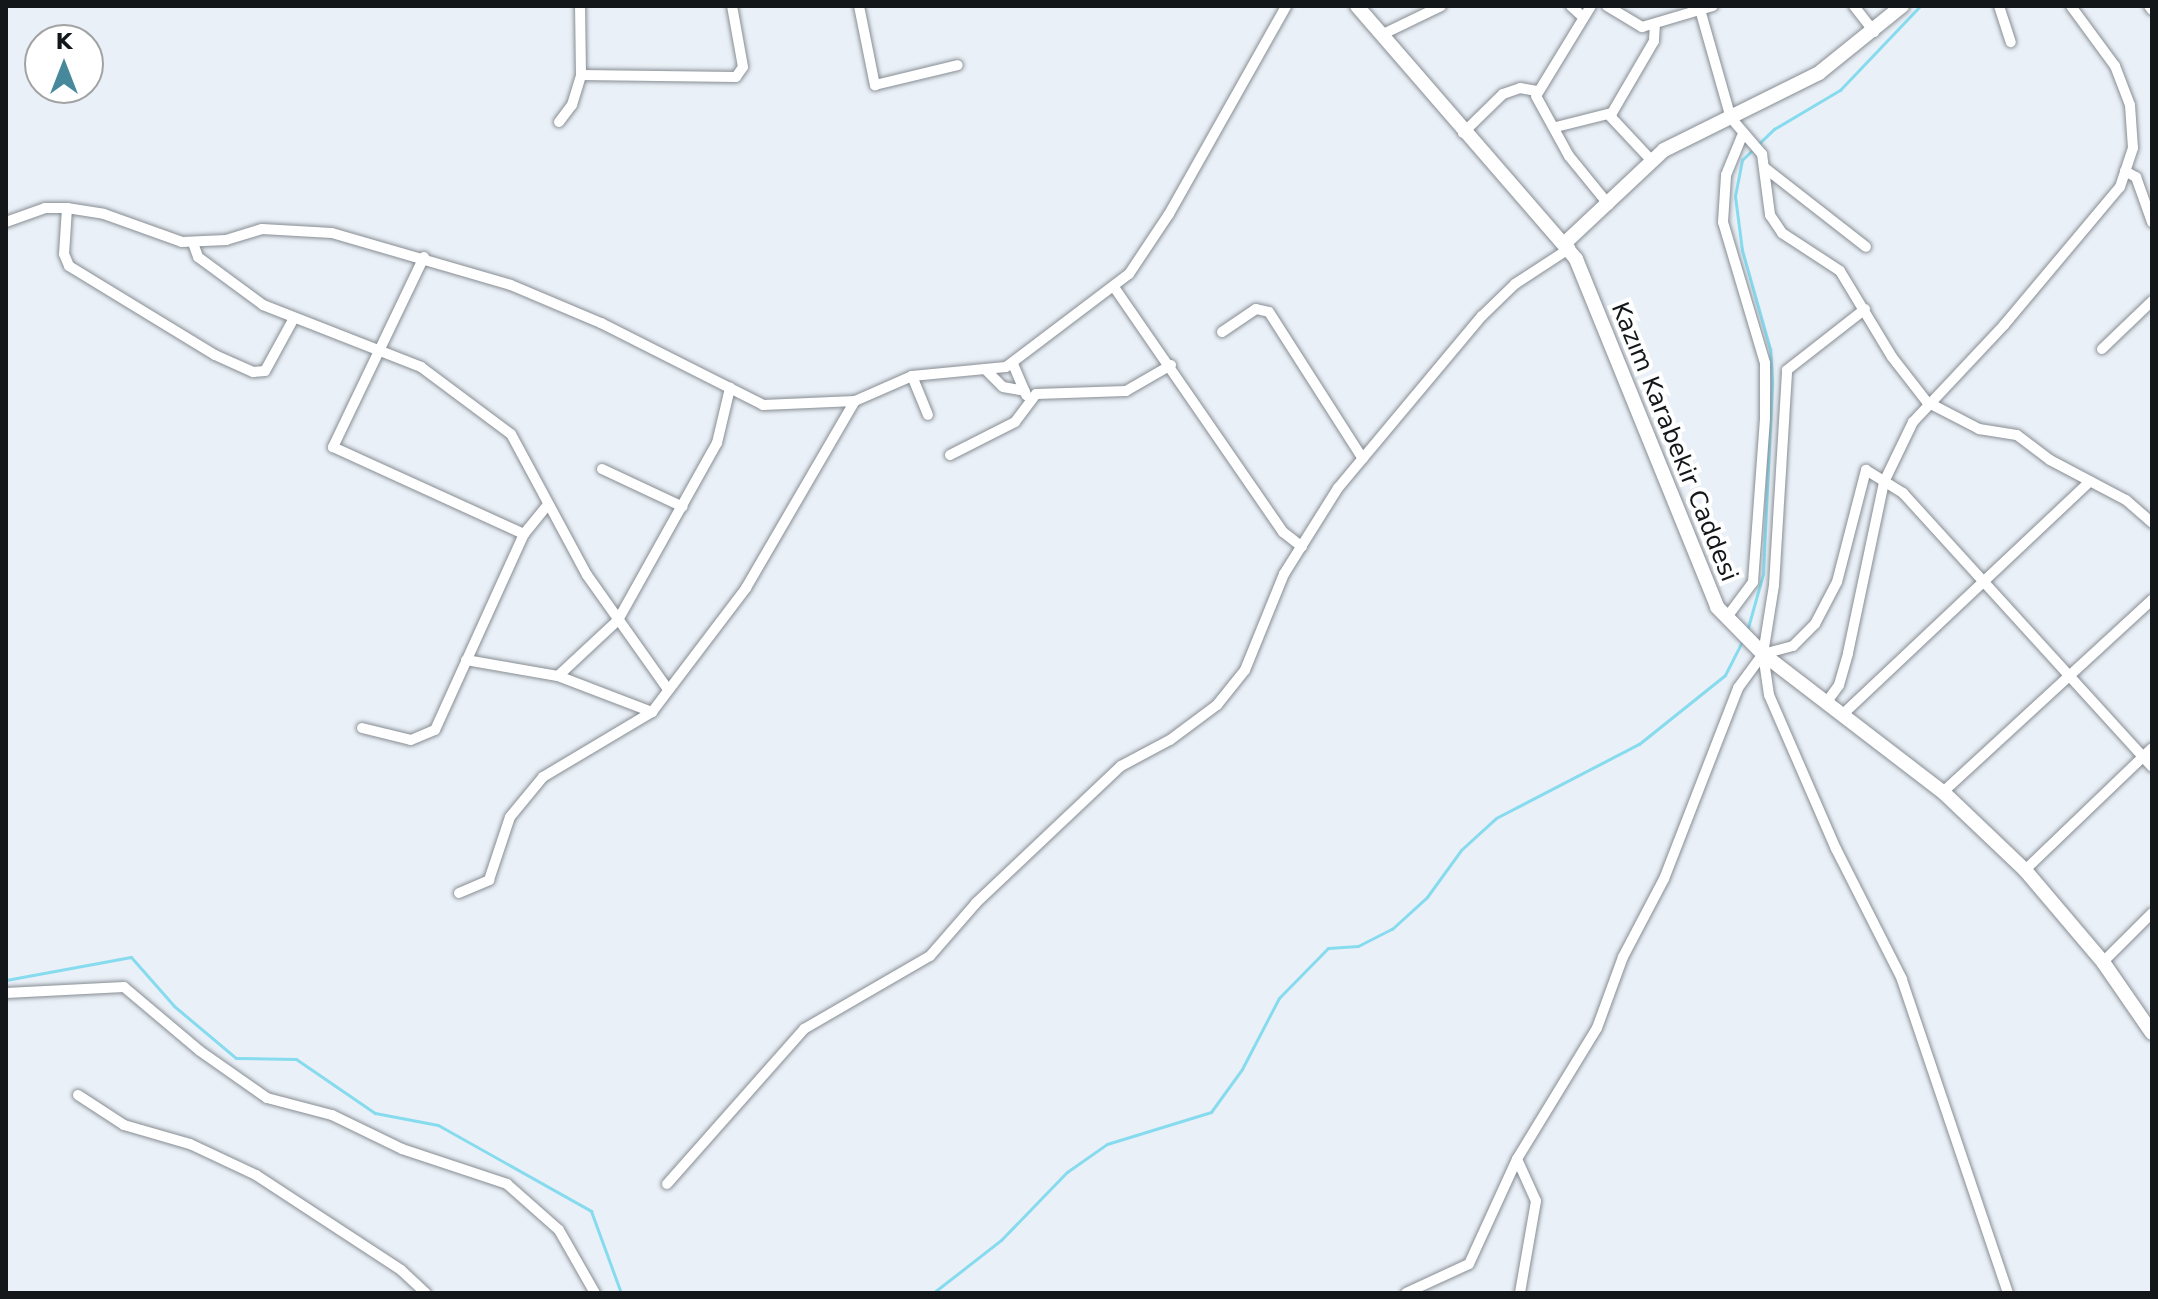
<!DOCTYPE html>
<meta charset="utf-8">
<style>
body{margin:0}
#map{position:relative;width:2158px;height:1299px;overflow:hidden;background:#eaf0f7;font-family:"DejaVu Sans",sans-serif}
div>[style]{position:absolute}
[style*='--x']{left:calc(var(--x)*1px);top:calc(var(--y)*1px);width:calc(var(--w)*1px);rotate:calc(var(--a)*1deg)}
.stream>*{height:3px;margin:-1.5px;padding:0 1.5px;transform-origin:1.5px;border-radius:1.5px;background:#86dbee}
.roads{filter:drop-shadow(0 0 2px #878d93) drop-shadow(0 0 2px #878d93)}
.street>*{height:10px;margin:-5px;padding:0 5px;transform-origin:5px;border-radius:5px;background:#fff}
.secondary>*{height:14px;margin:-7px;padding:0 7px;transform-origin:7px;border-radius:7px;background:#fff}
span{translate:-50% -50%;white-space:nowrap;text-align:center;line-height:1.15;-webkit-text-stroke:8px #fff;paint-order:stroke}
.street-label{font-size:24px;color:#141719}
.frame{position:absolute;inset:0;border:8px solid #141719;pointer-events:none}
.north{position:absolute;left:24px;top:24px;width:80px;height:80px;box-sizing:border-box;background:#fff;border:2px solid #a1a2a3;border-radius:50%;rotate:0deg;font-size:22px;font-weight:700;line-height:32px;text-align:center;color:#141719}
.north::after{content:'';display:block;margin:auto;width:28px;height:36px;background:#47899a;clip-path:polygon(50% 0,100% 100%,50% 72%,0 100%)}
</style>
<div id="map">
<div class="stream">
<i style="--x:1747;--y:631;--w:59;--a:-74.3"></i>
<i style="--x:1763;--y:574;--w:192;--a:-87.3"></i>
<i style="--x:1772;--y:382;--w:33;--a:-93"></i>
<i style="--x:1770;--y:349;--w:103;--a:-105.8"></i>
<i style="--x:1742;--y:250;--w:54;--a:-97.4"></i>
<i style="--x:1735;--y:196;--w:37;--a:-79"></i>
<i style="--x:1742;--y:160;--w:45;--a:-44.1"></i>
<i style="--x:1774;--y:129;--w:77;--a:-30.6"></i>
<i style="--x:1840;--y:90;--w:116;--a:-46.4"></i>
<i style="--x:6;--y:980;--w:127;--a:-10.4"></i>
<i style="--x:131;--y:957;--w:65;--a:48.7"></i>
<i style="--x:174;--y:1006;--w:81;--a:40"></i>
<i style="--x:236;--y:1058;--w:60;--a:1"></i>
<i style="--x:296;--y:1059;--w:96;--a:34.4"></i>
<i style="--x:375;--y:1113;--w:64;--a:10.8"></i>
<i style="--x:438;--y:1125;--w:176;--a:29.3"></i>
<i style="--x:591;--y:1211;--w:87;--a:69.9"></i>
<i style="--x:933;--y:1293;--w:86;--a:-37.9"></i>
<i style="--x:1001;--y:1240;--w:95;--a:-45.9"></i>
<i style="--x:1067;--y:1172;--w:49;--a:-35"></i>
<i style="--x:1107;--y:1144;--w:109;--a:-17.1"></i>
<i style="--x:1211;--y:1112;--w:53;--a:-54.2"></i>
<i style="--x:1242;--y:1069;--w:80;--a:-62.5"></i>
<i style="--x:1279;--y:998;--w:70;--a:-45.6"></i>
<i style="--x:1328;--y:948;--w:30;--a:-4"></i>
<i style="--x:1358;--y:946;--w:38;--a:-27"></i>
<i style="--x:1392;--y:929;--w:47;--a:-42.4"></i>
<i style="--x:1427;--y:897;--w:58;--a:-54.1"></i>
<i style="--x:1461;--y:850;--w:47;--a:-42.4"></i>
<i style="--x:1496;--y:818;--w:161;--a:-27.4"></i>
<i style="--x:1639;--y:744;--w:110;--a:-38.7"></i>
<i style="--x:1725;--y:675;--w:38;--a:-63"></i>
</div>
<div class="roads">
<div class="street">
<i style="--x:859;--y:6;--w:81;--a:78.6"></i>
<i style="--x:875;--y:85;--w:85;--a:-13.5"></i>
<i style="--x:1571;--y:6;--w:16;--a:43"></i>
<i style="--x:1591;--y:6;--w:105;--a:121.4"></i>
<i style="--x:1536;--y:96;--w:68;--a:61.2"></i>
<i style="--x:1569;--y:156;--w:63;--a:50.8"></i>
<i style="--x:1607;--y:6;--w:41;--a:31"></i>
<i style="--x:1642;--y:27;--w:74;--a:-16.5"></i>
<i style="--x:1699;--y:6;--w:116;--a:74.1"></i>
<i style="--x:1731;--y:118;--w:48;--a:49.3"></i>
<i style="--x:1762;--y:154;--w:62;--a:82.5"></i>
<i style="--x:1770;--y:215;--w:22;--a:56"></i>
<i style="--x:1782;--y:233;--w:69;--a:33.2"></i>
<i style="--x:1840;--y:271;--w:100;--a:58.8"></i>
<i style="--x:1892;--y:357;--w:57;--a:52.1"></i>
<i style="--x:1927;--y:402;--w:59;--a:27.4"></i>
<i style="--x:1979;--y:429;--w:38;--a:9"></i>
<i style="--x:2017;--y:435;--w:41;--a:37.1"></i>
<i style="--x:2050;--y:460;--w:86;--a:27.8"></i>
<i style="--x:2126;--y:500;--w:35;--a:41"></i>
<i style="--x:1854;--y:6;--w:33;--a:52"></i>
<i style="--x:1999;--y:6;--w:38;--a:72"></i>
<i style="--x:2149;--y:6;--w:5;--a:53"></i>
<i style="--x:1381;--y:35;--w:67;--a:-25.8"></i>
<i style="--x:581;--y:75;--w:155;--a:0.7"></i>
<i style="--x:736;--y:77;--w:12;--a:-55"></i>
<i style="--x:743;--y:67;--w:62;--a:-100.2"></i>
<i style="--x:1609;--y:115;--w:63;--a:46.9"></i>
<i style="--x:559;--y:122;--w:21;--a:-53"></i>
<i style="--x:572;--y:105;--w:31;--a:-73"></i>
<i style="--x:581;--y:75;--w:69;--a:-90.8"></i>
<i style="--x:1556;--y:127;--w:58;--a:-14"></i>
<i style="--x:1612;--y:113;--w:83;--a:-59.7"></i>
<i style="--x:1654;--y:41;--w:17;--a:-87"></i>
<i style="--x:1463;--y:133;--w:56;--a:-44.3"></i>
<i style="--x:1503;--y:94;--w:18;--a:-19"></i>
<i style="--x:1520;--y:88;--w:17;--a:10"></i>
<i style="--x:1765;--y:168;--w:128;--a:38"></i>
<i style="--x:2125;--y:171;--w:13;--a:29"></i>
<i style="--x:2136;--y:177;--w:48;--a:70.4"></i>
<i style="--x:67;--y:208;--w:46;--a:93.7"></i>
<i style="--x:64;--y:254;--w:13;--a:67"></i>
<i style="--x:69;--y:266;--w:171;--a:31.4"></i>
<i style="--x:215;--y:355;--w:42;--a:24.1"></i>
<i style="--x:253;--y:372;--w:12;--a:-5"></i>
<i style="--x:265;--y:371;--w:60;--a:-61.3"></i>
<i style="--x:6;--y:222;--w:41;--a:-19.7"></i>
<i style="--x:45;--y:208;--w:22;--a:0"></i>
<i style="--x:67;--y:208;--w:37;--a:9"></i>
<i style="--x:104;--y:214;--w:83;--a:19.7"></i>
<i style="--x:182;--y:242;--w:44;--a:-2.6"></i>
<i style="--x:226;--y:240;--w:38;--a:-17"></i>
<i style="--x:262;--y:229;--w:70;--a:3.3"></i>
<i style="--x:332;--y:233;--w:186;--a:16.2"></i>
<i style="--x:511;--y:285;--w:98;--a:22.9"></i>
<i style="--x:601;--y:323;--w:182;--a:26.8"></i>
<i style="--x:763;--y:405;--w:92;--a:-2.5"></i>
<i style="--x:855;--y:401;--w:62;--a:-23.7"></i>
<i style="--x:912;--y:376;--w:94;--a:-5.5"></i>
<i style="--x:1006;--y:367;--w:154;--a:-37.1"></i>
<i style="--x:1129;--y:274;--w:72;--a:-56.3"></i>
<i style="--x:1169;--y:214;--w:239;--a:-60.6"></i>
<i style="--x:193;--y:243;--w:15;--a:70"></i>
<i style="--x:198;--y:257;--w:81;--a:36.4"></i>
<i style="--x:263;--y:305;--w:170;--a:21.4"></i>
<i style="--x:421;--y:367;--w:112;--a:36.7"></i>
<i style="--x:511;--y:434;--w:160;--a:61.7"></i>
<i style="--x:587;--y:575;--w:138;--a:54.7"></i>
<i style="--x:424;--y:257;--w:211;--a:115.6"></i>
<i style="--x:333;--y:447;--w:210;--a:24.5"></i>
<i style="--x:1114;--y:287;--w:298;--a:55.4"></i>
<i style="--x:1283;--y:532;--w:24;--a:38"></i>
<i style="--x:1222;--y:332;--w:41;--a:-34.1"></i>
<i style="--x:1256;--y:309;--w:13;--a:13"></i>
<i style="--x:1269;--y:312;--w:174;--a:57.4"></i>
<i style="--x:2102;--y:349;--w:69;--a:-43.8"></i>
<i style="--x:1013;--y:364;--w:34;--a:67"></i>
<i style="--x:985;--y:369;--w:25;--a:45"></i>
<i style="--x:1003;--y:387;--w:22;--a:10"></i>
<i style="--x:912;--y:376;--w:42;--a:67.7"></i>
<i style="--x:950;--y:455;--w:73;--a:-26.9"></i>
<i style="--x:1015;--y:422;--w:35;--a:-53"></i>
<i style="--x:1036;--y:394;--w:90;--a:-1.9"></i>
<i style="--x:1126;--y:391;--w:52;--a:-30"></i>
<i style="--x:602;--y:469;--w:89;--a:25.1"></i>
<i style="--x:1727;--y:617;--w:44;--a:-53.4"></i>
<i style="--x:1753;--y:582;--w:165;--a:-85.8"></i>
<i style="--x:1765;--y:417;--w:54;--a:-90"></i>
<i style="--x:1765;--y:363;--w:147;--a:-106.6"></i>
<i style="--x:1723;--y:222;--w:47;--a:-86.3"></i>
<i style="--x:1726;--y:175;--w:42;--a:-67.7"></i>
<i style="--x:466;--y:660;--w:93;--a:9.9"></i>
<i style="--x:558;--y:676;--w:101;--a:21"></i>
<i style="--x:558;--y:676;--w:82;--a:-43"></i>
<i style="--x:618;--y:620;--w:203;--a:-60.8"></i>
<i style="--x:717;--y:443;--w:57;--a:-76.7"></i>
<i style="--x:1826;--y:703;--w:22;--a:-54"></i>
<i style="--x:1839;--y:685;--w:33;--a:-74"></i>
<i style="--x:1848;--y:653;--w:175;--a:-78.1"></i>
<i style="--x:1884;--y:482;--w:67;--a:-64.2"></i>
<i style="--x:1913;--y:422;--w:133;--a:-46.8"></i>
<i style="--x:2004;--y:325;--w:180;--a:-50"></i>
<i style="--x:2120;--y:187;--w:41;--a:-71.6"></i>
<i style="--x:2133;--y:148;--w:43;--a:-94"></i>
<i style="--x:2130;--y:105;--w:42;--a:-111"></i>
<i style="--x:2115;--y:66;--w:74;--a:-126.3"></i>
<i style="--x:1842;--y:715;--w:341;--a:-43.3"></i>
<i style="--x:362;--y:728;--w:50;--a:13.8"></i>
<i style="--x:411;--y:740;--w:26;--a:-23"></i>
<i style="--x:435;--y:730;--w:215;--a:-65.6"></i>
<i style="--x:524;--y:534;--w:36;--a:-51"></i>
<i style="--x:1943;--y:792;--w:284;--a:-42.6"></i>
<i style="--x:2025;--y:870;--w:176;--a:-43.8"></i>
<i style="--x:459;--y:893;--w:33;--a:-23"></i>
<i style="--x:489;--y:880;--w:66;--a:-71.6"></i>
<i style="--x:510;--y:817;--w:52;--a:-50.5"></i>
<i style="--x:543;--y:777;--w:127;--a:-30.8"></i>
<i style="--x:652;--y:712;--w:156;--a:-52.8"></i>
<i style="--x:746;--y:588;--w:216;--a:-59.8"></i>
<i style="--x:2103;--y:962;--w:69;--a:-45"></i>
<i style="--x:6;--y:993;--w:118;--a:-2.9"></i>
<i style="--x:124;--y:987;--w:99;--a:40.1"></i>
<i style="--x:200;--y:1051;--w:82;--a:35"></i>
<i style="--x:267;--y:1098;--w:67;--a:14.7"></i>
<i style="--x:332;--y:1115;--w:78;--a:25.9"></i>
<i style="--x:402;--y:1149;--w:111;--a:18.4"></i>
<i style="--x:507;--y:1184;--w:69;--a:41.5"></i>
<i style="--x:559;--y:1230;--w:73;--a:60.3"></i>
<i style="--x:78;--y:1095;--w:55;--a:33.1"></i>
<i style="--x:124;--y:1125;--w:69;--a:16.1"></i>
<i style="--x:190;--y:1144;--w:73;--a:25.2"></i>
<i style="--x:256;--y:1175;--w:173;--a:33.2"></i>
<i style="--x:401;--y:1270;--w:34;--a:43"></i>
<i style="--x:1517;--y:1159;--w:46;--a:65.7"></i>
<i style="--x:1536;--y:1201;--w:93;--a:99.9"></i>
<i style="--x:667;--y:1184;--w:207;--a:-48.5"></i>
<i style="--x:804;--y:1029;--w:146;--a:-30.1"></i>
<i style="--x:930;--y:956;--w:70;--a:-49"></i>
<i style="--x:976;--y:903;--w:199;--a:-43.4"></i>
<i style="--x:1121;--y:766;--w:55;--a:-28"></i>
<i style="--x:1170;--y:740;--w:59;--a:-36.7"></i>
<i style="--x:1217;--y:705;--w:45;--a:-51.3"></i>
<i style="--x:1245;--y:670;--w:104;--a:-67.9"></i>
<i style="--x:1284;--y:574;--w:102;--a:-57.9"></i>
<i style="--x:1338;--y:488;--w:224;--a:-50.1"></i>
<i style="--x:1482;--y:316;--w:46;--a:-44.1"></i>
<i style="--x:1515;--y:284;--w:66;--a:-33.2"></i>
<i style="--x:1406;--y:1293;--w:69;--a:-24.7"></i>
<i style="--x:1469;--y:1264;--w:115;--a:-65.4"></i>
<i style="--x:1517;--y:1159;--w:153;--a:-58.6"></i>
<i style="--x:1597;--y:1028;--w:76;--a:-69.9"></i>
<i style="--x:1623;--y:957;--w:88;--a:-62.3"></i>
<i style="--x:1664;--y:879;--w:205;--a:-68.8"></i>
<i style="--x:1738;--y:688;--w:42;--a:-53.7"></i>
<i style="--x:1763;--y:654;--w:70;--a:-80.9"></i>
<i style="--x:1774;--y:585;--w:215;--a:-86.5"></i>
<i style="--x:1787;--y:370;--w:99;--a:-38"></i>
<i style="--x:2008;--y:1293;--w:331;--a:-108.7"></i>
<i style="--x:1902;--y:979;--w:146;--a:-116.9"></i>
<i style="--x:1836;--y:849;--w:168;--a:-113.5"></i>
<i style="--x:1769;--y:695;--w:41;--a:-98.3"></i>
<i style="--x:1763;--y:654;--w:31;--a:-15"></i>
<i style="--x:1793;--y:646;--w:31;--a:-45"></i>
<i style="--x:1815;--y:624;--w:47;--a:-62.4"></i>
<i style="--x:1837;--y:582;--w:116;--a:-75.5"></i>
<i style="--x:1866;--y:470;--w:44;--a:31.9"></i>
<i style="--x:1903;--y:493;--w:370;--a:47.7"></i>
</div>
<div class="secondary">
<i style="--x:1357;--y:6;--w:335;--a:49.1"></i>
<i style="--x:1576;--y:259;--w:375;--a:67.9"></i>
<i style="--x:1717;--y:607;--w:66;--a:45.6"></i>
<i style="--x:1763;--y:654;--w:227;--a:37.5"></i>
<i style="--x:1943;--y:792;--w:113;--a:43.6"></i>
<i style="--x:2025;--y:870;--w:121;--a:49.7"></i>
<i style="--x:2103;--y:962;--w:86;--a:55.4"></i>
<i style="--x:1566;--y:242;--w:134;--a:-43.2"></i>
<i style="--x:1664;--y:150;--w:173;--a:-26.4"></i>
<i style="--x:1819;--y:73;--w:107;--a:-38.9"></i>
</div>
</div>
<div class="street-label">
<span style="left:1674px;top:442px;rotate:68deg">Kazım Karabekir Caddesi</span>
</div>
<div class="frame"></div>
<div class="north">K</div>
</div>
